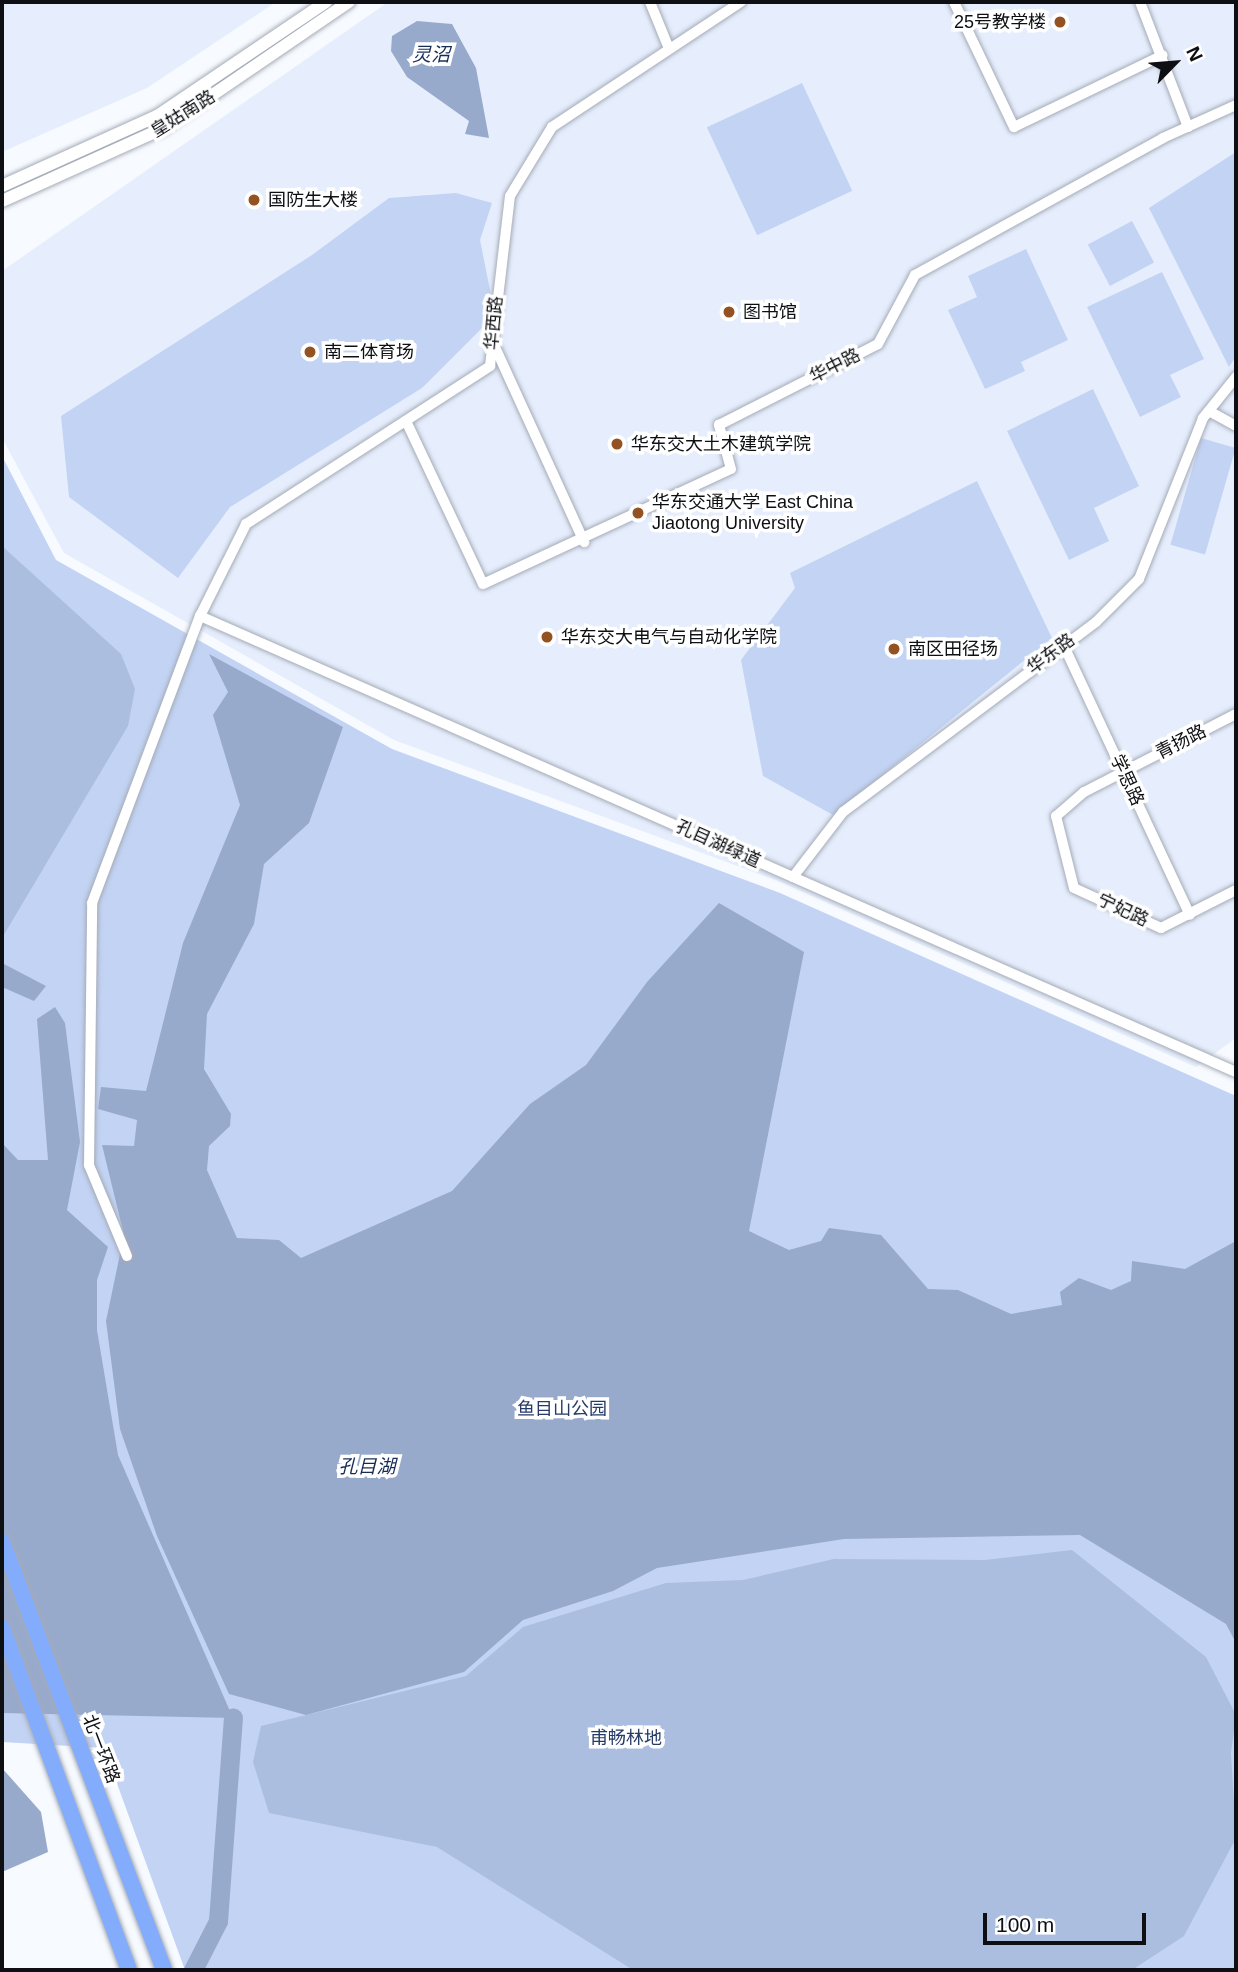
<!DOCTYPE html>
<meta charset="utf-8">
<style>
body{margin:0}
#map{position:relative;width:1238px;height:1972px;overflow:hidden;background:#f7faff;font-family:Arial,"Noto Sans SC",sans-serif}
div>[style]{position:absolute}
[style*='--x']{left:calc(var(--x)*1px);top:calc(var(--y)*1px);width:calc(var(--w)*1px);rotate:calc(var(--a)*1deg)}
.built>*{inset:0;background:#e6eefd}
.green>*{inset:0;background:#c2d3f4;transform-origin:0 0}
.forest>*{inset:0;background:#acbee0}
.water>*{inset:0;background:#98aacc}
.river>*{height:19px;margin:-9.5px;padding:0 9.5px;transform-origin:9.5px;border-radius:9.5px;background:#98aacc}
.roads{filter:drop-shadow(0 0 2px #a5abb6) drop-shadow(0 0 2px #a5abb6)}
.minor>*{height:10px;margin:-5px;padding:0 5px;transform-origin:5px;border-radius:5px;background:#fff}
.tertiary>*{height:12px;margin:-6px;padding:0 6px;transform-origin:6px;border-radius:6px;background:#fff}
.trunk>*{height:16px;margin:-8px;padding:0 8px;transform-origin:8px;border-radius:8px;background:#83acfc}
.dots>*{width:19px;height:19px;translate:-50% -50%;box-sizing:border-box;border:4px solid #fff;border-radius:50%}
span{translate:-50% -50%;white-space:nowrap;text-align:center;line-height:1.15;-webkit-text-stroke:7px #fff;paint-order:stroke}
.poi-label{font-size:18px;color:#0d0f13}
.right{translate:-100% -50%;text-align:right}
.left{translate:0 -50%;text-align:left}
.street-label{font-size:18px;color:#0d0f13}
.park-label{font-size:18px;color:#253b68}
.water-label{font-size:19px;color:#162c57;font-style:italic}
.frame{position:absolute;inset:0;border:4px solid #0d0f13;pointer-events:none}
.north{position:absolute;left:1140px;top:28px;width:70px;height:70px;-webkit-text-stroke:5px #fff;paint-order:stroke;rotate:65deg;font-size:19px;font-weight:700;line-height:28px;text-align:center;color:#0d0f13}
.north::after{content:'';display:block;margin:auto;width:24px;height:32px;background:#0d0f13;clip-path:polygon(50% 0,100% 100%,50% 72%,0 100%)}
.scale{position:absolute;left:983px;top:1913px;width:163px;height:32px;box-sizing:border-box;border:4px solid #0d0f13;border-top:0;padding-left:9px;font-size:21px;line-height:24px;white-space:nowrap;color:#0d0f13;-webkit-text-stroke:5px #fff;paint-order:stroke}
</style>
<div id="map">
<div class="built">
<i style="clip-path:polygon(2px 2px,276px 2px,147px 88px,2px 152px)"></i>
<i style="clip-path:polygon(388px 2px,1236px 2px,1236px 1038px,1196px 1067px,778px 881px,394px 740px,64px 553px,2px 438px,2px 271px)"></i>
</div>
<div class="green">
<i style="left:802px;top:83px;width:119px;height:105px;rotate:65deg"></i>
<i style="clip-path:polygon(1236px 152px,1236px 356px,1229px 367px,1149px 208px)"></i>
<i style="clip-path:polygon(456px 193px,492px 203px,480px 240px,495px 315px,422px 388px,230px 507px,178px 578px,69px 497px,61px 416px,312px 255px,389px 198px)"></i>
<i style="left:1132px;top:221px;width:47px;height:50px;rotate:62deg"></i>
<i style="clip-path:polygon(1026px 249px,1068px 340px,1021px 362px,1025px 371px,985px 389px,948px 310px,977px 297px,968px 276px)"></i>
<i style="clip-path:polygon(1162px 272px,1204px 359px,1170px 375px,1181px 397px,1140px 417px,1087px 307px)"></i>
<i style="clip-path:polygon(1093px 389px,1139px 486px,1094px 508px,1109px 541px,1069px 560px,1007px 431px)"></i>
<i style="left:1201px;top:438px;width:36px;height:111px;rotate:16deg"></i>
<i style="clip-path:polygon(2px 456px,56px 560px,392px 749px,780px 893px,1236px 1096px,1236px 1970px,185px 1970px,104px 1748px,2px 1742px)"></i>
<i style="clip-path:polygon(977px 481px,1052px 638px,833px 815px,763px 776px,741px 660px,795px 588px,790px 573px)"></i>
</div>
<div class="forest">
<i style="clip-path:polygon(2px 546px,121px 654px,135px 689px,128px 726px,2px 938px)"></i>
<i style="clip-path:polygon(1072px 1550px,1206px 1657px,1236px 1715px,1231px 1753px,1236px 1838px,1184px 1936px,1132px 1970px,633px 1970px,437px 1847px,269px 1813px,253px 1762px,261px 1726px,466px 1676px,523px 1627px,666px 1583px,743px 1580px,834px 1559px,985px 1560px)"></i>
</div>
<div class="water">
<i style="clip-path:polygon(417px 21px,452px 24px,476px 68px,489px 138px,465px 134px,469px 121px,407px 77px,391px 51px,392px 36px)"></i>
<i style="clip-path:polygon(209px 654px,343px 727px,309px 823px,264px 864px,254px 924px,207px 1014px,204px 1069px,231px 1114px,230px 1126px,209px 1146px,207px 1170px,237px 1238px,279px 1240px,301px 1258px,452px 1191px,530px 1104px,586px 1065px,647px 982px,719px 903px,804px 952px,749px 1231px,789px 1250px,821px 1241px,829px 1228px,881px 1235px,928px 1289px,958px 1290px,1011px 1314px,1062px 1305px,1060px 1292px,1079px 1278px,1111px 1290px,1131px 1281px,1132px 1261px,1185px 1269px,1236px 1241px,1236px 1643px,1226px 1624px,1080px 1535px,844px 1539px,657px 1568px,613px 1591px,523px 1620px,464px 1672px,306px 1715px,229px 1694px,157px 1536px,120px 1429px,106px 1321px,124px 1235px,102px 1145px,134px 1146px,137px 1120px,98px 1109px,101px 1087px,146px 1091px,183px 943px,240px 805px,213px 715px,228px 692px)"></i>
<i style="clip-path:polygon(2px 963px,46px 986px,34px 1001px,2px 987px)"></i>
<i style="clip-path:polygon(55px 1007px,65px 1023px,80px 1142px,67px 1210px,108px 1247px,97px 1280px,97px 1330px,118px 1455px,233px 1718px,2px 1713px,2px 1143px,18px 1160px,48px 1160px,37px 1019px)"></i>
<i style="clip-path:polygon(2px 1768px,41px 1812px,48px 1852px,2px 1872px)"></i>
</div>
<div class="river">
<i style="--x:193;--y:1970;--w:55;--a:-63"></i>
<i style="--x:218;--y:1921;--w:204;--a:-85.8"></i>
</div>
<div class="roads">
<div class="minor">
<i style="--x:650;--y:2;--w:48;--a:67.8"></i>
<i style="--x:954;--y:2;--w:139;--a:64.4"></i>
<i style="--x:1014;--y:127;--w:165;--a:-25.8"></i>
<i style="--x:1140;--y:2;--w:134;--a:69"></i>
<i style="--x:494;--y:345;--w:217;--a:65.4"></i>
<i style="--x:1209;--y:411;--w:31;--a:29"></i>
<i style="--x:406;--y:421;--w:180;--a:64.7"></i>
<i style="--x:483;--y:584;--w:273;--a:-24.9"></i>
<i style="--x:731;--y:469;--w:46;--a:-105.3"></i>
<i style="--x:719;--y:425;--w:178;--a:-27"></i>
<i style="--x:878;--y:344;--w:78;--a:-61.8"></i>
<i style="--x:915;--y:275;--w:283;--a:-28.9"></i>
<i style="--x:1163;--y:138;--w:80;--a:-24.3"></i>
<i style="--x:200;--y:616;--w:1132;--a:23.76"></i>
<i style="--x:1063;--y:644;--w:299;--a:64.9"></i>
<i style="--x:1236;--y:714;--w:171;--a:152.8"></i>
<i style="--x:1084;--y:792;--w:37;--a:139"></i>
<i style="--x:1056;--y:816;--w:74;--a:76"></i>
<i style="--x:1074;--y:888;--w:96;--a:24.7"></i>
<i style="--x:1161;--y:928;--w:84;--a:-26.9"></i>
<i style="--x:793;--y:877;--w:82;--a:-52.4"></i>
<i style="--x:843;--y:812;--w:316;--a:-36.9"></i>
<i style="--x:1096;--y:622;--w:61;--a:-45"></i>
<i style="--x:1139;--y:579;--w:173;--a:-68.3"></i>
<i style="--x:1203;--y:418;--w:53;--a:-51.2"></i>
<i style="--x:127;--y:1256;--w:99;--a:-112.7"></i>
<i style="--x:89;--y:1165;--w:262;--a:-89.3"></i>
<i style="--x:92;--y:903;--w:307;--a:-69.4"></i>
<i style="--x:200;--y:616;--w:103;--a:-63.4"></i>
<i style="--x:246;--y:524;--w:291;--a:-32.9"></i>
<i style="--x:490;--y:366;--w:171;--a:-83.3"></i>
<i style="--x:510;--y:196;--w:81;--a:-58.7"></i>
<i style="--x:552;--y:127;--w:227;--a:-33.5"></i>
</div>
<div class="tertiary">
<i style="--x:2;--y:186;--w:170;--a:-24.3"></i>
<i style="--x:157;--y:116;--w:204;--a:-34"></i>
<i style="--x:2;--y:201;--w:178;--a:-24.3"></i>
<i style="--x:164;--y:128;--w:224;--a:-34.3"></i>
</div>
<div class="trunk">
<i style="--x:2;--y:1541;--w:459;--a:69.3"></i>
<i style="--x:2;--y:1627;--w:366;--a:69.7"></i>
</div>
</div>
<div class="dots">
<i style="left:1060px;top:22px;background:#945121"></i>
<i style="left:254px;top:200px;background:#945121"></i>
<i style="left:729px;top:312px;background:#945121"></i>
<i style="left:310px;top:352px;background:#945121"></i>
<i style="left:617px;top:444px;background:#945121"></i>
<i style="left:638px;top:513px;background:#945121"></i>
<i style="left:547px;top:637px;background:#945121"></i>
<i style="left:894px;top:649px;background:#945121"></i>
</div>
<div class="poi-label">
<span class="right" style="left:1046px;top:22px">25号教学楼</span>
<span class="left" style="left:268px;top:200px">国防生大楼</span>
<span class="left" style="left:743px;top:312px">图书馆</span>
<span class="left" style="left:324px;top:352px">南二体育场</span>
<span class="left" style="left:631px;top:444px">华东交大土木建筑学院</span>
<span class="left" style="left:652px;top:513px">华东交通大学 East China<br>Jiaotong University</span>
<span class="left" style="left:561px;top:637px">华东交大电气与自动化学院</span>
<span class="left" style="left:908px;top:649px">南区田径场</span>
</div>
<div class="street-label">
<span style="left:183px;top:114px;rotate:-32deg">皇姑南路</span>
<span style="left:494px;top:323px;rotate:-85deg">华西路</span>
<span style="left:835px;top:366px;rotate:-27deg">华中路</span>
<span style="left:1051px;top:654px;rotate:-37deg">华东路</span>
<span style="left:1181px;top:742px;rotate:-27deg">青扬路</span>
<span style="left:1127px;top:780px;rotate:65deg">学思路</span>
<span style="left:718px;top:844px;rotate:24deg">孔目湖绿道</span>
<span style="left:1123px;top:910px;rotate:25deg">宁妃路</span>
<span style="left:101px;top:1749px;rotate:69deg">北一环路</span>
</div>
<div class="park-label">
<span style="left:562px;top:1409px">鱼目山公园</span>
<span style="left:626px;top:1738px">甫畅林地</span>
</div>
<div class="water-label">
<span style="left:431px;top:55px">灵沼</span>
<span style="left:367px;top:1467px">孔目湖</span>
</div>
<div class="frame"></div>
<div class="north">N</div>
<div class="scale">100 m</div>
</div>
